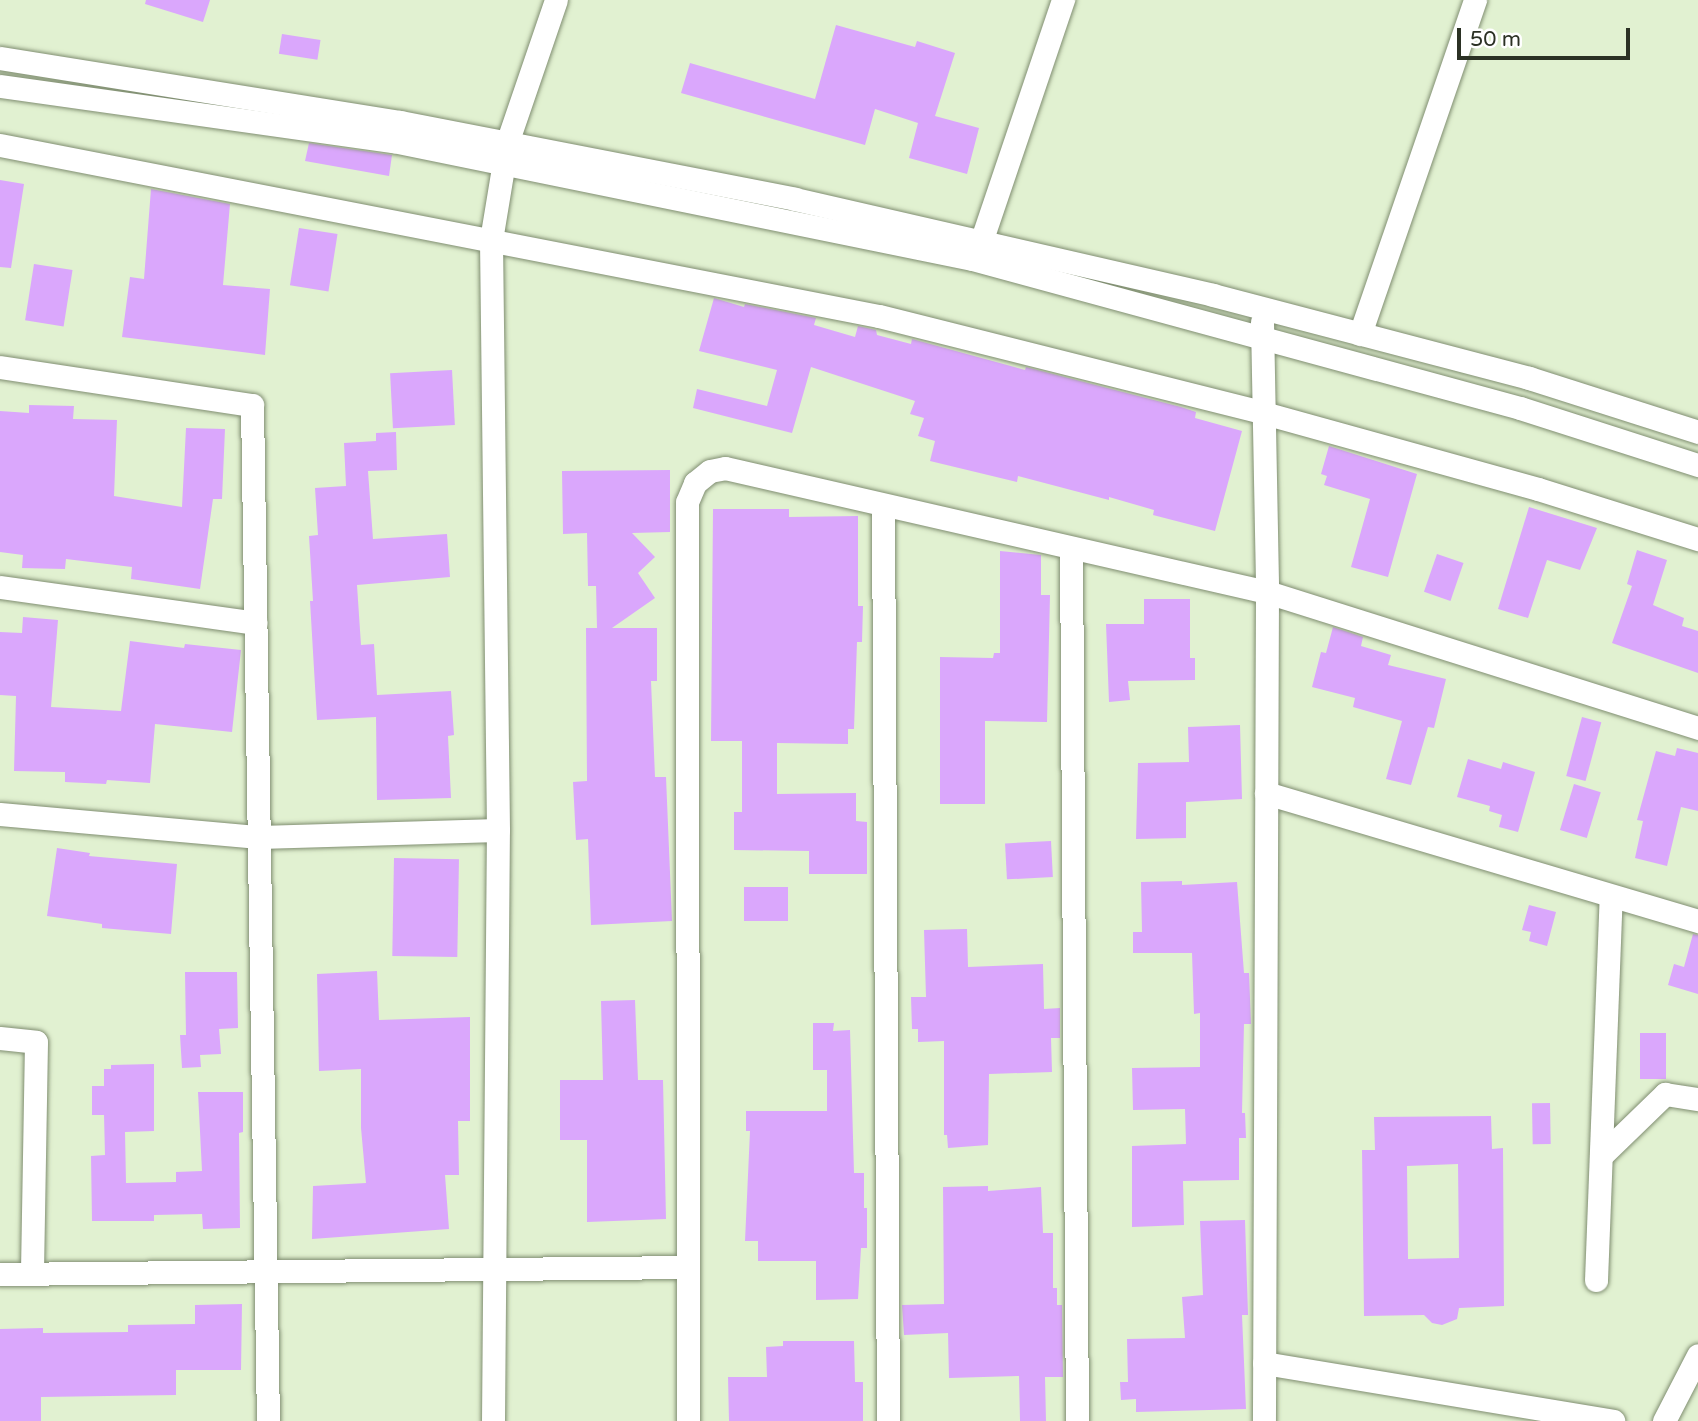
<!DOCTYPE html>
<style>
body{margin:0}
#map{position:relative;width:1698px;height:1421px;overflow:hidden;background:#e1f1d1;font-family:"Varela Round",sans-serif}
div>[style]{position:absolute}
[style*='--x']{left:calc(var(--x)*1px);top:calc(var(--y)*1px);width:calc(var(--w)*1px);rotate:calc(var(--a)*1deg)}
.building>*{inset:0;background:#daa7fc;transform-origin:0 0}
.roads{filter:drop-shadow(0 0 2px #808e71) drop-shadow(0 0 2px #808e71)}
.minor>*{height:23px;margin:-11.5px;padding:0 11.5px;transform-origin:11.5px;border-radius:11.5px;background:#fff}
span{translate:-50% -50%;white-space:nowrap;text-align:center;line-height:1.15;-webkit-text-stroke:5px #fff;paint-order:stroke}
.scale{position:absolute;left:1457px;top:28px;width:173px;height:32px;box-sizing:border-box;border:4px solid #2b3124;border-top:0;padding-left:9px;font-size:21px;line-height:24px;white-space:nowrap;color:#2b3124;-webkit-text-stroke:5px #fff;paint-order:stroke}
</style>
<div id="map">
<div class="building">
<i style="clip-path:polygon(146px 0,210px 0,203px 22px,145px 4px)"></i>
<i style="clip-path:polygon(836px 25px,915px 47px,917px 41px,955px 53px,935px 116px,979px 128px,967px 174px,909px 158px,918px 123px,875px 109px,865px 145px,681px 93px,690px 63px,815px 99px)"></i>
<i style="left:282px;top:34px;width:39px;height:20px;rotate:9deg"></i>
<i style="clip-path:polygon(309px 143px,392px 155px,389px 176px,305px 161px)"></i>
<i style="clip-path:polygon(0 180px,24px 184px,11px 268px,0 267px)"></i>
<i style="clip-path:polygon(151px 189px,230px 204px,223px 285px,270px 289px,265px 355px,122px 337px,130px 277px,144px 279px)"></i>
<i style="left:299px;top:228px;width:39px;height:58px;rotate:9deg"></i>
<i style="left:34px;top:264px;width:39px;height:57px;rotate:9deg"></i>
<i style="clip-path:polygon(714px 298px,744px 307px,745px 304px,816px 318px,814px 325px,855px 337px,858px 326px,876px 330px,877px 335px,911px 344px,912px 339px,1025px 370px,1026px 367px,1181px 407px,1196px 412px,1195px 418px,1242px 431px,1215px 531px,1153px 515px,1154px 510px,1109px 497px,1109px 500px,1018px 476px,1017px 482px,930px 461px,935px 441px,918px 436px,924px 418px,910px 414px,915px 401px,811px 367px,792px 433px,693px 408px,697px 389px,767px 406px,777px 370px,699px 351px)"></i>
<i style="left:452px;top:370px;width:55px;height:62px;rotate:87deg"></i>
<i style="clip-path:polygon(29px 405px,74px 406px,73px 419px,117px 420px,114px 496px,182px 507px,186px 428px,225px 429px,222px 499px,213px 499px,200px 589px,131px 579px,132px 567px,66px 559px,65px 569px,22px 568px,23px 555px,0 552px,0 411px,29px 413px)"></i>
<i style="clip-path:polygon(396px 432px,397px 470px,368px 471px,373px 539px,447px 534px,450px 577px,357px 585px,361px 645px,374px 644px,377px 695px,451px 691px,454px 735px,448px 736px,451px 798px,377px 800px,376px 717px,317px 720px,310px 601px,313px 601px,309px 536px,318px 535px,315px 488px,346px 486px,344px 443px,376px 441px,376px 433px)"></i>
<i style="clip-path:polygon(1329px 446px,1417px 474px,1388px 577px,1351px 567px,1370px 499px,1324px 485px,1327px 476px,1321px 474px)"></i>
<i style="clip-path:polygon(670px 470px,670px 532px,632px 533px,655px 557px,638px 573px,655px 598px,612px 628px,657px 628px,657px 681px,651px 681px,655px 777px,666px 777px,672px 921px,591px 925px,588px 839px,576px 840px,573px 782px,587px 781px,586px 628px,597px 628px,596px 586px,588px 586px,587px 533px,563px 534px,562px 471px)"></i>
<i style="clip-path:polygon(1529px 507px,1597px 528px,1580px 570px,1547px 560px,1528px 618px,1498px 609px)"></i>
<i style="clip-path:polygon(713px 509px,789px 509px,789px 517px,858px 516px,858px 606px,863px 606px,862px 642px,857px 642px,854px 729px,848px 729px,848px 744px,777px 743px,777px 794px,856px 793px,856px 821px,867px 822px,867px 874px,809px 874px,809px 851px,734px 850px,734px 812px,742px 812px,742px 741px,711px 741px)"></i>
<i style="clip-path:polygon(1637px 550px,1667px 560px,1653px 605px,1684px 618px,1682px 626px,1698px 631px,1698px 673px,1612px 643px,1632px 586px,1627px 584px)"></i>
<i style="clip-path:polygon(1000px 551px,1041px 555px,1041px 595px,1050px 595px,1047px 722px,985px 721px,985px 804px,940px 804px,940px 657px,993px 658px,994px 653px,1000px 653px)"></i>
<i style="left:1437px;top:554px;width:28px;height:40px;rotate:19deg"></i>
<i style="clip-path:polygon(1144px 599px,1190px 599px,1190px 658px,1195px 658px,1195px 680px,1128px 681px,1130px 700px,1109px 702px,1106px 624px,1144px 624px)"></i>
<i style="clip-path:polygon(23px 617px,58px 620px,51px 707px,121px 711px,130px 641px,184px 648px,185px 644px,241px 650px,232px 732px,155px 724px,150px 783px,107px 780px,106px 784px,65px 782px,65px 772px,14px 771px,16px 696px,0 695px,0 632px,22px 633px)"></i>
<i style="clip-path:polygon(1333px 627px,1363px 637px,1361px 646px,1391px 655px,1388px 665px,1446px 679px,1434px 728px,1428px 727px,1411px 785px,1386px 779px,1402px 721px,1353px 707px,1355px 698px,1312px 687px,1321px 652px,1326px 653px)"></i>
<i style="left:1582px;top:717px;width:20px;height:61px;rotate:15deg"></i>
<i style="clip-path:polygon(1240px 725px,1242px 799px,1186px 802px,1186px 838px,1136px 839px,1138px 763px,1189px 762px,1188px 727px)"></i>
<i style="clip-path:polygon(1677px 748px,1698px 753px,1698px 811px,1681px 807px,1667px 866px,1635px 858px,1643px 821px,1637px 820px,1656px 751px,1675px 756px)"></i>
<i style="clip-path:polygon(1468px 759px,1501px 769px,1503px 762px,1535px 772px,1518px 832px,1499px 827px,1502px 815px,1489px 811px,1490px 806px,1457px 797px)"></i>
<i style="left:1574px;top:784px;width:28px;height:48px;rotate:17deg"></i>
<i style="left:1051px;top:841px;width:36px;height:46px;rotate:87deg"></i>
<i style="clip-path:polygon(57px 848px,90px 853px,89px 856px,177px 864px,171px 934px,102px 928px,102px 924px,47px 916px)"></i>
<i style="left:394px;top:858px;width:65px;height:98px;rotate:1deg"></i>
<i style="clip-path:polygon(1182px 881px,1182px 885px,1237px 882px,1244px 973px,1249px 973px,1251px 1024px,1244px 1024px,1242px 1113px,1245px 1113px,1246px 1138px,1239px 1138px,1239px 1180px,1183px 1181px,1184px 1225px,1132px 1227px,1132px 1146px,1186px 1144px,1185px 1109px,1133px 1110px,1132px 1068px,1200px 1067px,1200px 1013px,1194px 1014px,1192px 953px,1133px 953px,1133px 932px,1142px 932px,1141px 882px)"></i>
<i style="left:788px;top:887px;width:34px;height:44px;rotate:90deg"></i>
<i style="clip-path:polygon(1529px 905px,1556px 912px,1547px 946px,1529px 941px,1531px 932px,1522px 930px)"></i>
<i style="clip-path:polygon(967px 929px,968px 967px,1043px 964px,1044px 1009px,1060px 1008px,1060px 1038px,1051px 1038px,1052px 1072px,989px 1074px,988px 1145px,948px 1148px,947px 1135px,944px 1135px,944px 1041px,918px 1042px,918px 1029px,912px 1029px,911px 997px,926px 997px,924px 930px)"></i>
<i style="clip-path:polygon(1693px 934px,1698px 935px,1698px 994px,1668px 985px,1674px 964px,1684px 967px)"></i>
<i style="clip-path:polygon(377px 971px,379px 1020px,470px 1017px,470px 1121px,458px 1121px,459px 1175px,445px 1175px,449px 1229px,312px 1239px,313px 1186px,366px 1183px,361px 1128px,361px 1069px,319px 1071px,317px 974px)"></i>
<i style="clip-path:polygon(185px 972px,237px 972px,238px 1028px,219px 1029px,221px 1054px,200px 1055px,201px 1067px,182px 1068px,180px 1035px,186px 1035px)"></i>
<i style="clip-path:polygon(635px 1000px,638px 1080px,663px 1080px,666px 1219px,587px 1222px,587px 1140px,560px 1140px,560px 1080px,603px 1080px,601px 1001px)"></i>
<i style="clip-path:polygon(813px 1023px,834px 1023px,833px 1031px,850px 1030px,854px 1173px,864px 1173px,864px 1208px,867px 1208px,867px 1248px,861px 1248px,858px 1299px,816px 1300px,816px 1261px,758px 1261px,758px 1241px,745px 1241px,750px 1131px,746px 1131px,746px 1111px,827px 1111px,827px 1070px,813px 1070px)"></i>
<i style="left:1640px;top:1033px;width:26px;height:46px"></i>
<i style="clip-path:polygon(154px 1064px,154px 1131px,125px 1132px,126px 1183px,176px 1182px,176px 1172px,202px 1171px,198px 1092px,243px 1092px,243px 1132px,239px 1133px,240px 1228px,203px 1229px,202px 1214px,154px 1215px,154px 1221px,92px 1221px,91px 1156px,105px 1155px,104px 1115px,92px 1115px,92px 1086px,104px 1086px,104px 1069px,111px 1069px,111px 1065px)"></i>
<i style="left:1550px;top:1103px;width:41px;height:18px;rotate:89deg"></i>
<i style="clip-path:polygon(evenodd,1491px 1116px,1492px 1149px,1503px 1148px,1504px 1306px,1459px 1308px,1457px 1319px,1442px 1325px,1432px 1323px,1424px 1315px,1364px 1316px,1362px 1150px,1375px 1150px,1374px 1117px,1491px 1116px,1458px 1164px,1459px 1258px,1408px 1259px,1407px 1166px,1458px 1164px)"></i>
<i style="clip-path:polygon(988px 1186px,988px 1191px,1041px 1187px,1043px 1233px,1053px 1233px,1053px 1288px,1057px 1288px,1057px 1305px,1062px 1305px,1063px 1377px,1045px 1377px,1046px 1421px,1020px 1421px,1019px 1376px,949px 1378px,948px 1333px,904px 1335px,902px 1305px,944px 1304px,943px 1187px)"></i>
<i style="clip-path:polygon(1245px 1220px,1248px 1315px,1242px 1315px,1246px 1409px,1136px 1412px,1136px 1399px,1121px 1400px,1120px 1382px,1128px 1382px,1127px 1339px,1185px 1338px,1182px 1297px,1203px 1295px,1200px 1221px)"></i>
<i style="clip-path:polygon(242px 1304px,241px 1370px,176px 1370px,176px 1395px,41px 1397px,41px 1421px,0 1421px,0 1329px,43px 1328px,43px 1333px,128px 1332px,128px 1325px,195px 1324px,195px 1305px)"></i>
<i style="clip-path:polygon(783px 1341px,854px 1341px,855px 1382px,863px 1382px,863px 1421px,729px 1421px,728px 1377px,767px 1377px,766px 1347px,783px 1346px)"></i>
</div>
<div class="roads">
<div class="minor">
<i style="--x:0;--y:58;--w:405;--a:9.1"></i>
<i style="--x:400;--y:122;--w:402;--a:11"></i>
<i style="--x:795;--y:199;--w:429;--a:12.9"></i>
<i style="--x:1213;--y:295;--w:327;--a:14.7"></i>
<i style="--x:1529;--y:378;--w:177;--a:17.7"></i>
<i style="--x:0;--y:86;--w:397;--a:8"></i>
<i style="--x:393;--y:141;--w:591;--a:11.52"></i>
<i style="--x:972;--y:259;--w:568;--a:15.21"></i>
<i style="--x:1520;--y:408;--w:187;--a:17.8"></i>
<i style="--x:0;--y:145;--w:895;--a:11.01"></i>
<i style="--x:879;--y:316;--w:397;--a:14.1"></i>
<i style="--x:1264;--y:413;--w:284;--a:15.5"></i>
<i style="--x:1538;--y:489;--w:168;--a:17.4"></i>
<i style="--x:981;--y:242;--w:256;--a:-71.3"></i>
<i style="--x:1262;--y:322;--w:270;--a:88.9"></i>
<i style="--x:1267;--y:592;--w:829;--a:90.21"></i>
<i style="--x:1360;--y:334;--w:353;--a:-71"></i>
<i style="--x:0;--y:367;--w:255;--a:8.6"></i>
<i style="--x:252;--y:405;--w:1016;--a:89.1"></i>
<i style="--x:883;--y:505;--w:916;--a:89.69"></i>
<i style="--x:1071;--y:548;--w:873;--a:89.61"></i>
<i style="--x:0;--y:587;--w:258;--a:8"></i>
<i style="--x:1266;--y:793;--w:451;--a:16.5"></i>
<i style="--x:0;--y:814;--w:260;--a:5.1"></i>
<i style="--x:259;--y:837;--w:239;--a:-1.7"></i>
<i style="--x:0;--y:1038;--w:36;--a:6"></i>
<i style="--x:36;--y:1042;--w:232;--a:91"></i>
<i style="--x:1602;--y:1155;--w:88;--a:-44.1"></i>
<i style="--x:1665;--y:1094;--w:33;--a:9"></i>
<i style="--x:0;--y:1274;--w:686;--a:-0.58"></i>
<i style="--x:1596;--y:1280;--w:384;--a:-87.8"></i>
<i style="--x:1264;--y:1363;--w:354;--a:9.4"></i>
<i style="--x:493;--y:1421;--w:591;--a:-89.52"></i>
<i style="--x:498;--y:830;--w:590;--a:-90.68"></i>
<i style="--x:491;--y:240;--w:98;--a:-80.6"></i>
<i style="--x:507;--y:143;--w:151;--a:-71.1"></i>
<i style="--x:688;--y:1421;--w:919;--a:-90.06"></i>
<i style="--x:687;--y:502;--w:21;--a:-67"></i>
<i style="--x:695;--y:483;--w:19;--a:-39"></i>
<i style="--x:710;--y:471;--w:15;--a:-11"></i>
<i style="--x:725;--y:468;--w:556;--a:12.89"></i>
<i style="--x:1267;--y:592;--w:452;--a:17.5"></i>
<i style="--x:1664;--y:1421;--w:74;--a:-62.7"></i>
</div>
</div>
<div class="scale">50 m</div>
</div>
